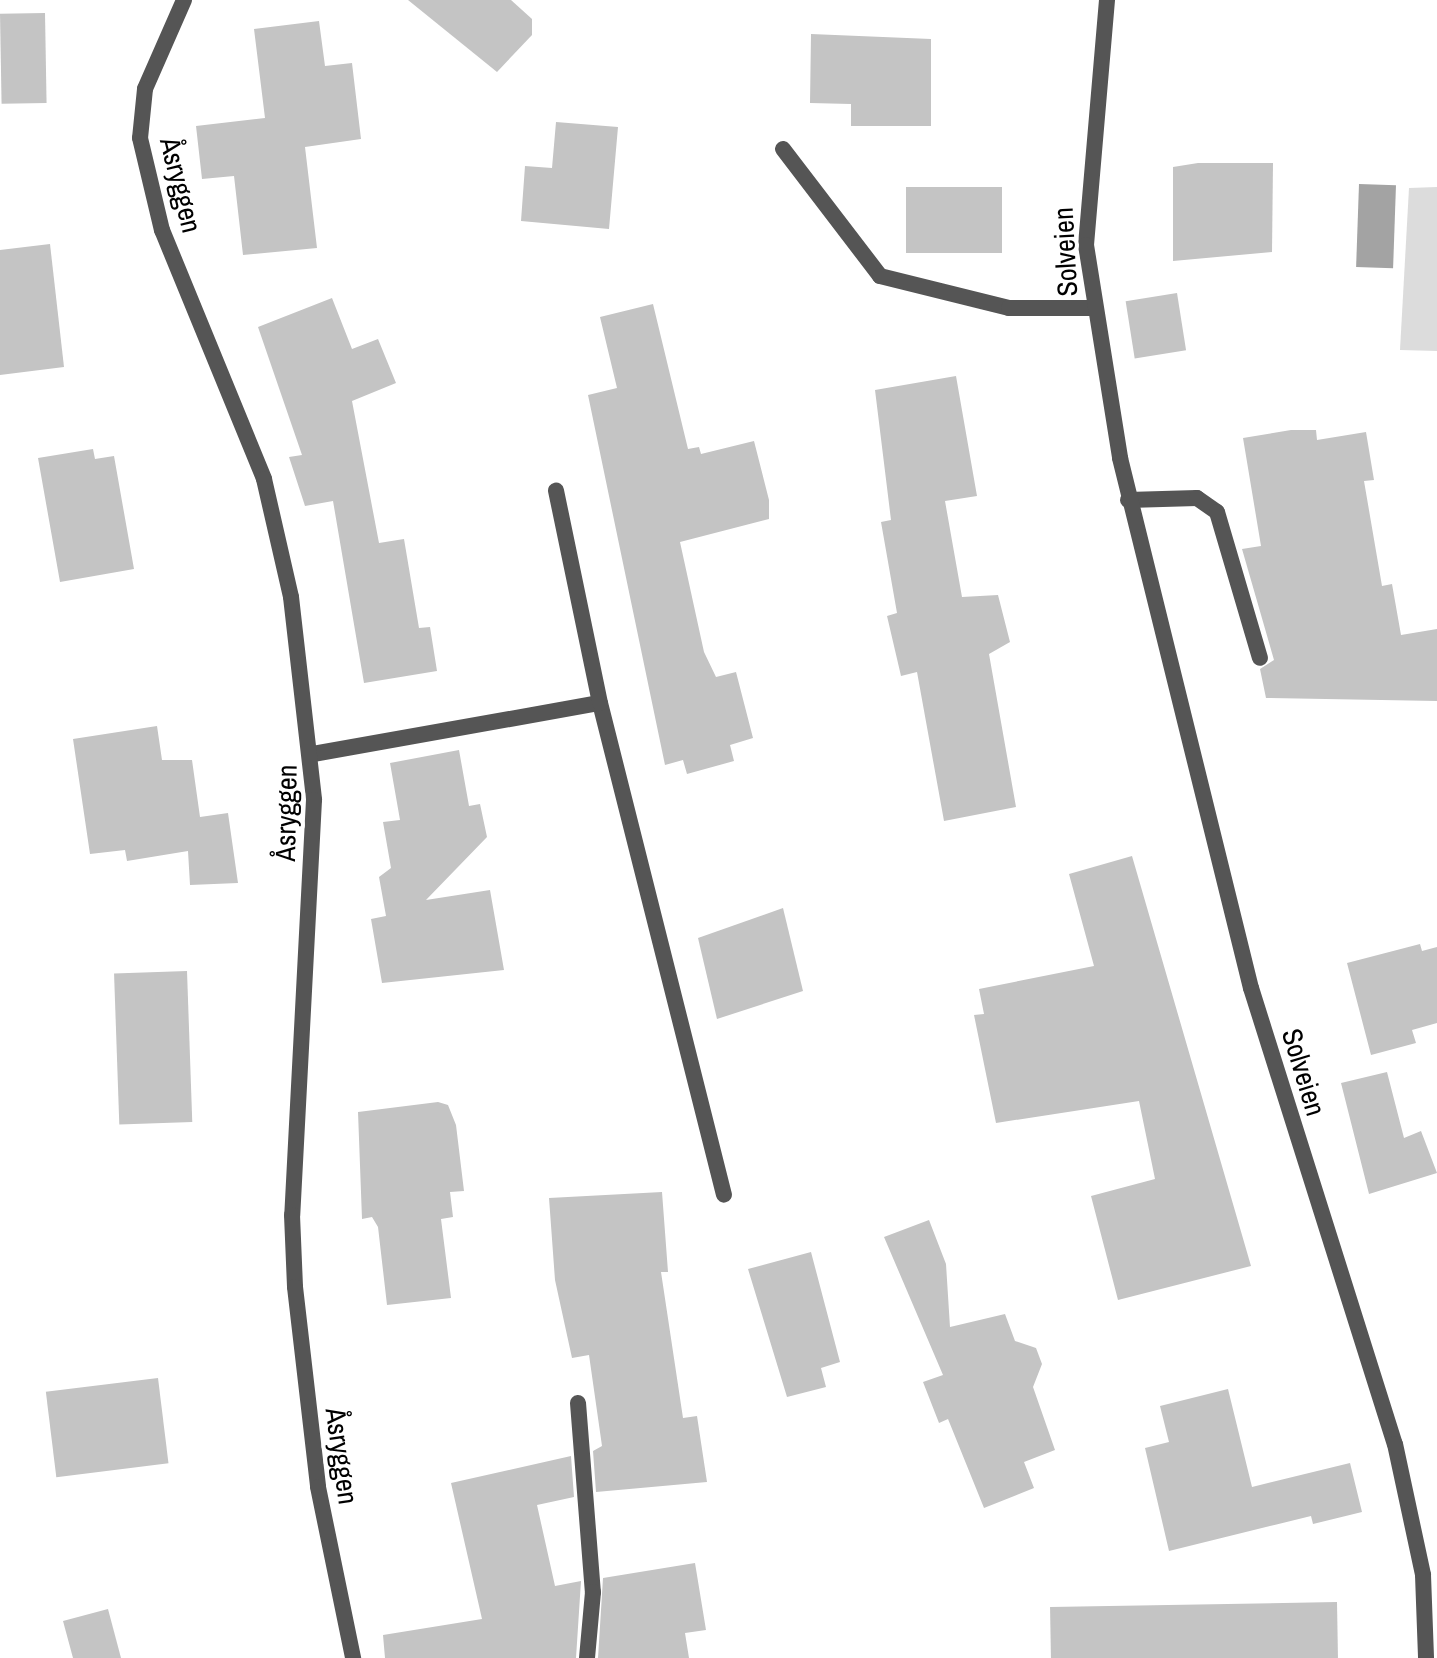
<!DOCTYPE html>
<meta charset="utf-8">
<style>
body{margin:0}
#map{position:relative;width:1437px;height:1658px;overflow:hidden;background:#fff;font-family:"Archivo Narrow",sans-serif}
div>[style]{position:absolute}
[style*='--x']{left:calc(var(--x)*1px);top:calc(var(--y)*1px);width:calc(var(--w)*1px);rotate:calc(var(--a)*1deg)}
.green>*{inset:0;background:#dcdcdc}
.water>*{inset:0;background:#a3a3a3;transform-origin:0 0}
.building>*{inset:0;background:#c4c4c4;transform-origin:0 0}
.lane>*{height:16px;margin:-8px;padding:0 8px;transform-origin:8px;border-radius:8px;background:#555}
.street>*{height:16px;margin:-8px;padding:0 8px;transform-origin:8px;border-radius:8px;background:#555}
span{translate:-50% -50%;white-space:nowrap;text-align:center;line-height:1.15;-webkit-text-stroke:8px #fff;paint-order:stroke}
.street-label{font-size:28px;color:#000}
</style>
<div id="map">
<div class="green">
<i style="clip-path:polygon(1437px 187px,1437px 351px,1400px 350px,1409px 188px)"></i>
</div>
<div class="water">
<i style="left:1359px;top:184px;width:37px;height:83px;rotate:2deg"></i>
</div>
<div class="building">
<i style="clip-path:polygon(408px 0,511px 0,532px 19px,532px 35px,497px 72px)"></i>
<i style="left:45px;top:13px;width:90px;height:45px;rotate:89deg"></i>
<i style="clip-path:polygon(319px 21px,325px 66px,352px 63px,361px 139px,305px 147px,317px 248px,243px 255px,234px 176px,202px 179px,196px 126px,265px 118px,254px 29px)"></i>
<i style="clip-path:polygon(811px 34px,931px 39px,931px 126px,851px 126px,851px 104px,810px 103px)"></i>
<i style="clip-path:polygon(556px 122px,618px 127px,609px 229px,521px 221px,525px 166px,552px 168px)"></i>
<i style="clip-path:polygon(1198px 163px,1273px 163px,1272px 252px,1173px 261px,1173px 167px)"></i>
<i style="left:906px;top:187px;width:96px;height:66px"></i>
<i style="clip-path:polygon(50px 244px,64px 367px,0 375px,0 250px)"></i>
<i style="left:1177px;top:293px;width:58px;height:52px;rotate:81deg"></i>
<i style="clip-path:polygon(332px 298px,352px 349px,378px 339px,396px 383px,352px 401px,379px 543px,404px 539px,419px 628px,430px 627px,437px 671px,364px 683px,333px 501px,305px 506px,289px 457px,302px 455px,258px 327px)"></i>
<i style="clip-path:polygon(653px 304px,688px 449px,699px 447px,701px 454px,754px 441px,769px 500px,769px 519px,680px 542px,704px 652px,716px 677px,736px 672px,753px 738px,730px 745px,734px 761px,687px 774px,683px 760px,665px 765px,588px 395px,617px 388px,600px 317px)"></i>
<i style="clip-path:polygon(956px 376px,977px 496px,945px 501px,962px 597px,998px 595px,1010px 642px,989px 654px,1016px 807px,944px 821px,917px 672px,901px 676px,887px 616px,897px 613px,881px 522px,891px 520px,875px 390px)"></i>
<i style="clip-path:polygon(1291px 430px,1316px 430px,1317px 440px,1366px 432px,1374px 480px,1364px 481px,1382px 586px,1392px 584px,1401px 635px,1437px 629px,1437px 701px,1266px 698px,1260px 669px,1274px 660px,1242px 549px,1261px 546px,1243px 438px)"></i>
<i style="clip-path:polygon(93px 449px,95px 459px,114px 456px,134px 569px,60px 582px,38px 458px)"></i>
<i style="clip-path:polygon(157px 726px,162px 760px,192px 760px,200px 817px,228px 813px,238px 883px,190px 885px,188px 851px,127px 861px,125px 850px,90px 854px,73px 739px)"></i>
<i style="clip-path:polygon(459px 750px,469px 806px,480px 804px,487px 837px,426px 900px,490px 890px,504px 970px,382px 983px,371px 919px,386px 916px,379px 877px,391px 868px,383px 822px,400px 820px,390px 763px)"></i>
<i style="clip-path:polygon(1132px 856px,1251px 1266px,1118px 1300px,1091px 1196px,1155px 1179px,1139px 1101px,996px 1123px,974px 1015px,984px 1014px,979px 989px,1094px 966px,1069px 874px)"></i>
<i style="clip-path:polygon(783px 908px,803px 991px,717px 1019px,698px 938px)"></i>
<i style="clip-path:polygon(1420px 944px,1422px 951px,1437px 947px,1437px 1023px,1412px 1030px,1416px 1043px,1371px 1055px,1347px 963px)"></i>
<i style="left:187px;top:971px;width:151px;height:73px;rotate:88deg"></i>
<i style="clip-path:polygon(1387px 1072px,1404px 1138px,1421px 1131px,1437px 1173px,1369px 1194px,1341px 1083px)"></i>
<i style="clip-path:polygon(438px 1102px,448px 1105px,456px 1125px,464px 1191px,450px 1192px,453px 1217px,441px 1219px,451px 1298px,387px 1305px,378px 1227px,372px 1217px,362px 1219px,358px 1112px)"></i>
<i style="clip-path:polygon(662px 1192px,668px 1272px,661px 1272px,683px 1418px,697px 1416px,707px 1482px,596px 1492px,593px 1451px,602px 1446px,589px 1355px,572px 1358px,555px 1280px,549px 1198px)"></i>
<i style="clip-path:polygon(929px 1220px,946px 1264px,950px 1327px,1005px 1314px,1015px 1341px,1036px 1348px,1042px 1364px,1033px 1387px,1055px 1450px,1024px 1462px,1034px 1488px,984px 1508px,948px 1419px,939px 1423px,923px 1382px,943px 1375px,884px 1237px)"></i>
<i style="clip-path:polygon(811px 1252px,840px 1362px,821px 1368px,826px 1387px,787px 1397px,748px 1269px)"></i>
<i style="left:158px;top:1378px;width:86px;height:113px;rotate:83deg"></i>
<i style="clip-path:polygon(1228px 1389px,1252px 1487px,1350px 1463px,1362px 1512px,1313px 1524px,1311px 1516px,1169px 1551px,1145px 1448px,1169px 1442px,1160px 1406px)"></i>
<i style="clip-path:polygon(571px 1456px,574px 1497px,537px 1505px,555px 1586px,581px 1581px,576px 1658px,385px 1658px,383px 1635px,482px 1619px,451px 1483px)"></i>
<i style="clip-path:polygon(695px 1563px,706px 1630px,685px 1633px,689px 1658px,598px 1658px,603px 1578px)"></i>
<i style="left:1337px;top:1602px;width:56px;height:287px;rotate:89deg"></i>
<i style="clip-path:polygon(108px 1609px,121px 1658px,73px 1658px,63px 1621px)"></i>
</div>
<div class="lane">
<i style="--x:783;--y:149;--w:160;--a:52.6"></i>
<i style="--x:880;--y:276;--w:133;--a:13.9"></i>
<i style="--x:1009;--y:308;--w:85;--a:0"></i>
<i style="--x:1128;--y:500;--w:69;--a:-1.7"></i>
<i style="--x:1197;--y:498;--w:24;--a:35"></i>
<i style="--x:1217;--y:512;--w:152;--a:73.6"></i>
<i style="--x:600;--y:703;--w:507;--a:75.85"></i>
<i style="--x:313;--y:754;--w:291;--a:-10.1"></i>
<i style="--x:600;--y:703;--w:217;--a:-101.7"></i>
<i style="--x:578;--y:1403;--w:190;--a:85.5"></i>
<i style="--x:593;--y:1592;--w:66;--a:95.2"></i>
</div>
<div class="street">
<i style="--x:184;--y:0;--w:97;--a:113.7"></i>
<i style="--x:145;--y:89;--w:49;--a:95.8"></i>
<i style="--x:140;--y:138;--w:95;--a:76.6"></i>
<i style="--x:162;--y:230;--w:269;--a:67.7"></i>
<i style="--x:264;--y:479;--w:121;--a:77.1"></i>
<i style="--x:291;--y:597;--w:204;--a:83.5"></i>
<i style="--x:314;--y:800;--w:416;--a:93"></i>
<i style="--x:292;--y:1215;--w:72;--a:87.6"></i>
<i style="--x:295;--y:1287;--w:201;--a:83.4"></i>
<i style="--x:318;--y:1487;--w:175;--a:78.4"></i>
<i style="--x:1107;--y:0;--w:246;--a:94.9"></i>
<i style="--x:1086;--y:245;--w:216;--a:80.9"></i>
<i style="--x:1120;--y:458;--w:546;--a:76.12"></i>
<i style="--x:1251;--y:988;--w:478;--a:72.5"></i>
<i style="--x:1395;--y:1444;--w:134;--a:77.9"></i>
<i style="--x:1423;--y:1575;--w:83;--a:87.9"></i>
</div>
<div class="street-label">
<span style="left:181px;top:185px;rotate:76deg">Åsryggen</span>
<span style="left:1065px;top:252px;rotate:-93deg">Solveien</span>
<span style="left:286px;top:813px;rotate:-89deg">Åsryggen</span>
<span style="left:1304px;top:1072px;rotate:73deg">Solveien</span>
<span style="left:342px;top:1456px;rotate:82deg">Åsryggen</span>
</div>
</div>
